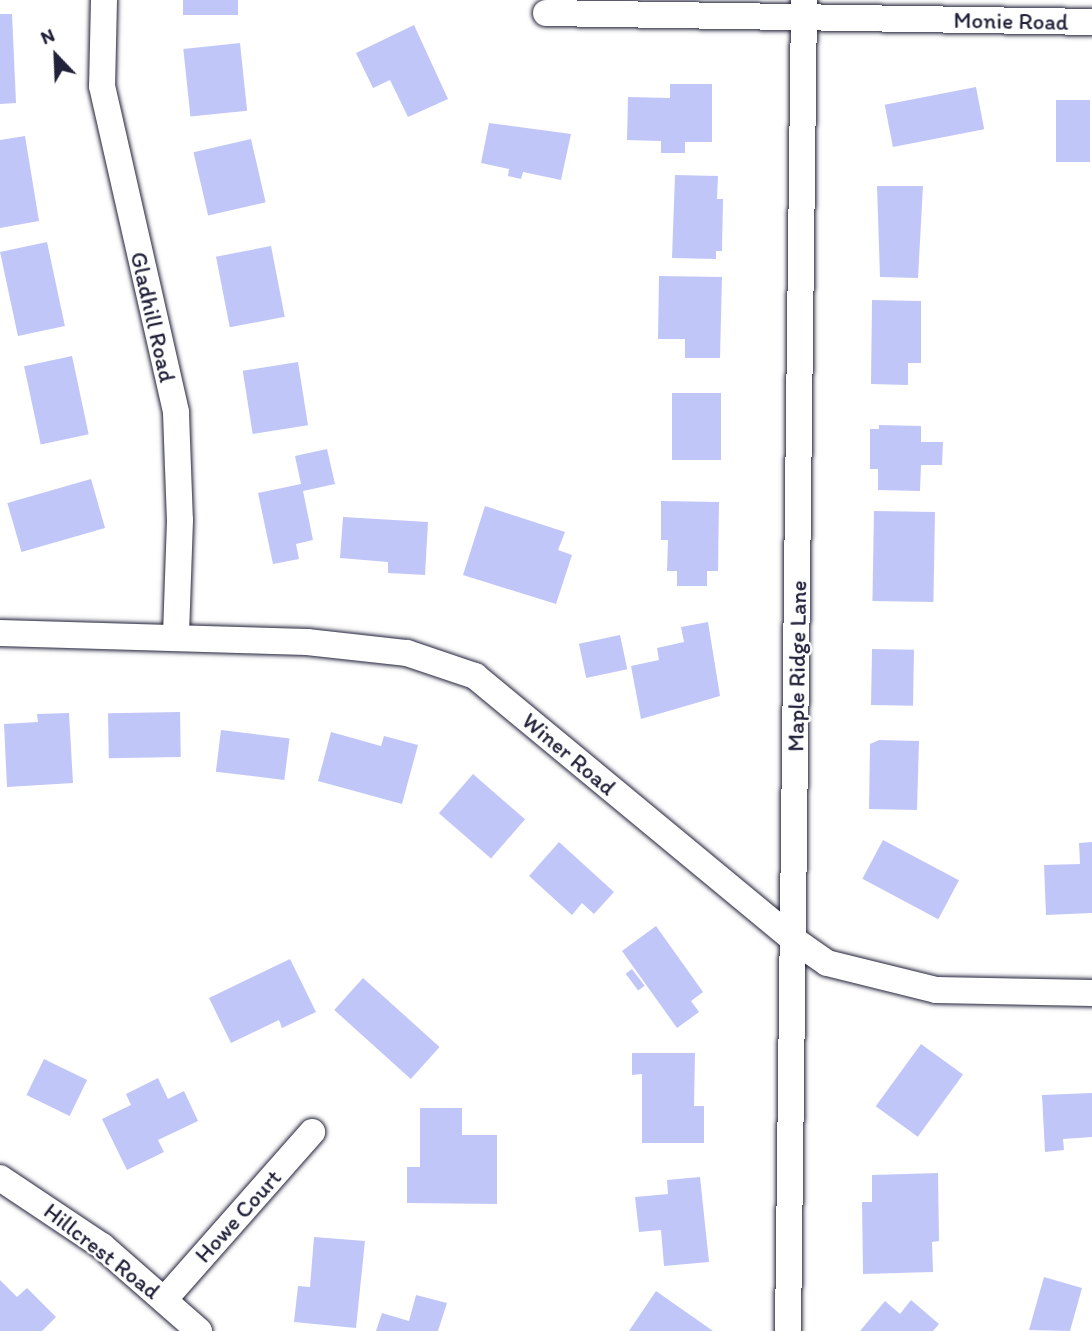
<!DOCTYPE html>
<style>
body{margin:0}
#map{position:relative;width:1092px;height:1331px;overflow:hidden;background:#fff;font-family:Itim,sans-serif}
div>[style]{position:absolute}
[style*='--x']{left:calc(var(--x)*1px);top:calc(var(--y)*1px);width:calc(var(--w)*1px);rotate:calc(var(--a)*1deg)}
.building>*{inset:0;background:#c1c6f8;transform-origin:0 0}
.roads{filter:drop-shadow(0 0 2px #22223b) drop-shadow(0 0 2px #22223b)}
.minor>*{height:26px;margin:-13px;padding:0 13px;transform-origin:13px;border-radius:13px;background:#fff}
span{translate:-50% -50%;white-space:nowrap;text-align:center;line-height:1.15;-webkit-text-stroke:5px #fff;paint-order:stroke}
.street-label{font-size:23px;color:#22223b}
.north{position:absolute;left:21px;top:21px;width:70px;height:70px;-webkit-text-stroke:5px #fff;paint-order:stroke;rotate:337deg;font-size:19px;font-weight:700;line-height:28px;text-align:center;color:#22223b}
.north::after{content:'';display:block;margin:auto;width:24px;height:32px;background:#22223b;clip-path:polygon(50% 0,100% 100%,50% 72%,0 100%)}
</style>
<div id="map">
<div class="building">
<i style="left:183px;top:0;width:55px;height:15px"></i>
<i style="clip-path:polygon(0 14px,12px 14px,16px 103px,0 104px)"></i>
<i style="clip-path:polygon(414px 25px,448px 99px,408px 117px,390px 80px,373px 88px,356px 53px)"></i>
<i style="left:240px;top:43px;width:68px;height:57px;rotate:84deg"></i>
<i style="clip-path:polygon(670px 84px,712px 84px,712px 142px,685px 142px,685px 153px,661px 153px,661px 141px,627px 140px,628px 97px,670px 98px)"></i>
<i style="left:976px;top:87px;width:43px;height:93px;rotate:79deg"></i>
<i style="left:1056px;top:100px;width:34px;height:62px"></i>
<i style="clip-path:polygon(489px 123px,571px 134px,561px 180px,523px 172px,521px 179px,508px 176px,509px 169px,481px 163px)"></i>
<i style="clip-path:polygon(25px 136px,39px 221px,0 228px,0 140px)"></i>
<i style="left:251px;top:139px;width:65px;height:59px;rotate:77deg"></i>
<i style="clip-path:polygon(675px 175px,718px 176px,717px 199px,723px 199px,722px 251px,716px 251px,716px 259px,672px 258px)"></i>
<i style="clip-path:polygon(877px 186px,923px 186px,918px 278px,880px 277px)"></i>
<i style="left:47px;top:242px;width:86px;height:48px;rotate:78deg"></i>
<i style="left:271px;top:246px;width:72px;height:56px;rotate:79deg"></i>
<i style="clip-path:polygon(659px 276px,722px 277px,720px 358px,685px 358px,685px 339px,658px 339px)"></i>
<i style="clip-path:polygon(872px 300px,921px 301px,921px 363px,908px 363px,908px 385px,871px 384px)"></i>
<i style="left:72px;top:356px;width:80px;height:49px;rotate:78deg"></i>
<i style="left:298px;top:362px;width:64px;height:56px;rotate:81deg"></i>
<i style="left:672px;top:393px;width:49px;height:67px"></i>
<i style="clip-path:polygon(879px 425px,921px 426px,921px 442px,943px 442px,942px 465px,921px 465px,920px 491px,878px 490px,878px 469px,870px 469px,870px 429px,879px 429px)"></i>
<i style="clip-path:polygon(327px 449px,335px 484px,303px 491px,313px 540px,296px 544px,299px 559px,273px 564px,258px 493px,301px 484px,295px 456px)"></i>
<i style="left:91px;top:479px;width:51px;height:87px;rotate:74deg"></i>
<i style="clip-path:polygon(661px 501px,719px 502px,718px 571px,707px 571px,707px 586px,677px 586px,677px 571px,667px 571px,668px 540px,661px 540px)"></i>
<i style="clip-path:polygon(485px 506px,565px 532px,558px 550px,572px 555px,556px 604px,463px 575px)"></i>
<i style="left:874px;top:511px;width:61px;height:90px;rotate:1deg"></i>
<i style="clip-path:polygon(343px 517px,428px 522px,425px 575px,388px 573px,388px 562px,340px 558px)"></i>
<i style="clip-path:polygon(708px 622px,720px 696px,641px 719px,631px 666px,659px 660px,657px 648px,684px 642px,681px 627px)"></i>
<i style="left:620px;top:635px;width:35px;height:42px;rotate:78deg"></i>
<i style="left:872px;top:649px;width:42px;height:56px;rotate:1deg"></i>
<i style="left:180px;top:712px;width:45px;height:72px;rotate:89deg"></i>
<i style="clip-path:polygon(69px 713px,73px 783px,7px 787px,4px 724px,38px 722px,37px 714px)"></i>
<i style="left:221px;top:730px;width:69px;height:42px;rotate:7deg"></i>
<i style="clip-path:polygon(331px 732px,381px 746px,384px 736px,418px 745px,402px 804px,318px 781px)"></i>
<i style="clip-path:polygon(879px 740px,919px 741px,917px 810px,869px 809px,870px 744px)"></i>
<i style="left:473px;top:774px;width:69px;height:52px;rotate:41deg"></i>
<i style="left:883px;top:840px;width:86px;height:44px;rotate:28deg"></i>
<i style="clip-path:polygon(559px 842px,614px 892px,594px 914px,582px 903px,572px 915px,529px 876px)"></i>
<i style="clip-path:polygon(1092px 842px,1092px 913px,1046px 915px,1044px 865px,1080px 864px,1079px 843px)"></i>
<i style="clip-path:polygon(656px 926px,703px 992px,691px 1001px,699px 1012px,677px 1028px,622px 951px)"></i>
<i style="clip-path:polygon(290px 959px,316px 1012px,282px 1028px,279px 1020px,231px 1043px,209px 998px)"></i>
<i style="left:632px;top:969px;width:21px;height:8px;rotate:53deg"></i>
<i style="left:363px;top:978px;width:103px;height:43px;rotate:42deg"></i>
<i style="left:921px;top:1044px;width:52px;height:77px;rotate:36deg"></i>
<i style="clip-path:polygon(632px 1053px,695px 1053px,694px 1106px,704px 1106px,704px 1143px,642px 1143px,642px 1074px,632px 1075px)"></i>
<i style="left:44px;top:1059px;width:48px;height:40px;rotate:26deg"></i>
<i style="clip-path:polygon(158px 1078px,168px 1099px,184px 1091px,198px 1121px,158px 1140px,164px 1152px,127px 1170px,102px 1119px,131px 1105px,126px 1094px)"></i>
<i style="clip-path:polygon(1092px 1093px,1092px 1137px,1063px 1139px,1064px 1150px,1045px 1152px,1042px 1095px)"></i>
<i style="clip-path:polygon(420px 1108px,462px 1108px,462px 1135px,497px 1135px,497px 1204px,407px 1203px,407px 1167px,420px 1167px)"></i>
<i style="clip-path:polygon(938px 1173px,939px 1241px,932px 1242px,933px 1272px,863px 1274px,862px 1202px,872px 1202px,872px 1175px)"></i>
<i style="clip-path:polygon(700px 1177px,709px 1262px,664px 1266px,661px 1230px,639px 1232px,635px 1197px,668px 1194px,667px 1180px)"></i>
<i style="clip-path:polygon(314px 1237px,365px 1241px,356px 1328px,294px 1322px,298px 1286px,310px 1287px)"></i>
<i style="clip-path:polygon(1044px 1277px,1082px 1288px,1070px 1331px,1029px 1330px)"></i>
<i style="clip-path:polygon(0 1280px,17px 1297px,27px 1288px,56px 1317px,42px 1331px,0 1331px)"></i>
<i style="clip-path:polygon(656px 1291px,713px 1331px,629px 1331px)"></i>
<i style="clip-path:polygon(416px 1295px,447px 1303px,438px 1331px,376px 1331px,382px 1313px,409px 1321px)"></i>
<i style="clip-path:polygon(911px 1300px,939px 1324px,933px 1331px,860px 1331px,885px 1301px,900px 1314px)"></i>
</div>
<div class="roads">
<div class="minor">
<i style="--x:104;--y:0;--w:86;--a:91.3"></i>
<i style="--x:102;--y:86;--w:335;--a:77.2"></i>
<i style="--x:176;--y:413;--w:107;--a:87.9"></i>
<i style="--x:180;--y:520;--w:117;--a:92"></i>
<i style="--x:546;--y:13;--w:546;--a:0.94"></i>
<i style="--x:0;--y:633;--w:307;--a:1.7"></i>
<i style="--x:307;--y:642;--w:101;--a:6.3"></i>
<i style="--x:407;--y:653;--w:72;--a:18.7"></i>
<i style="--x:475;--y:676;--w:414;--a:39.6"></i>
<i style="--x:794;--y:940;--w:40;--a:34.9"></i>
<i style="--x:827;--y:963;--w:112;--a:13.9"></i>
<i style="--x:936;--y:990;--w:156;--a:1.1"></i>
<i style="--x:0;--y:1178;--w:123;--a:33.7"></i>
<i style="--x:102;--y:1246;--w:129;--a:41.2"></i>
<i style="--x:164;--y:1300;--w:224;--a:-48.6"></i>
<i style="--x:788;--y:1331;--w:1331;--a:-89.31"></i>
</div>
</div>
<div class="street-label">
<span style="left:1011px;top:21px;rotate:1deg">Monie Road</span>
<span style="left:153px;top:317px;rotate:77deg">Gladhill Road</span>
<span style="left:797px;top:666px;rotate:-89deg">Maple Ridge Lane</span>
<span style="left:569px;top:754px;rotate:40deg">Winer Road</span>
<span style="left:238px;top:1216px;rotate:-48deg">Howe Court</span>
<span style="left:102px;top:1251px;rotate:38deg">Hillcrest Road</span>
</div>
<div class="north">N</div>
</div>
